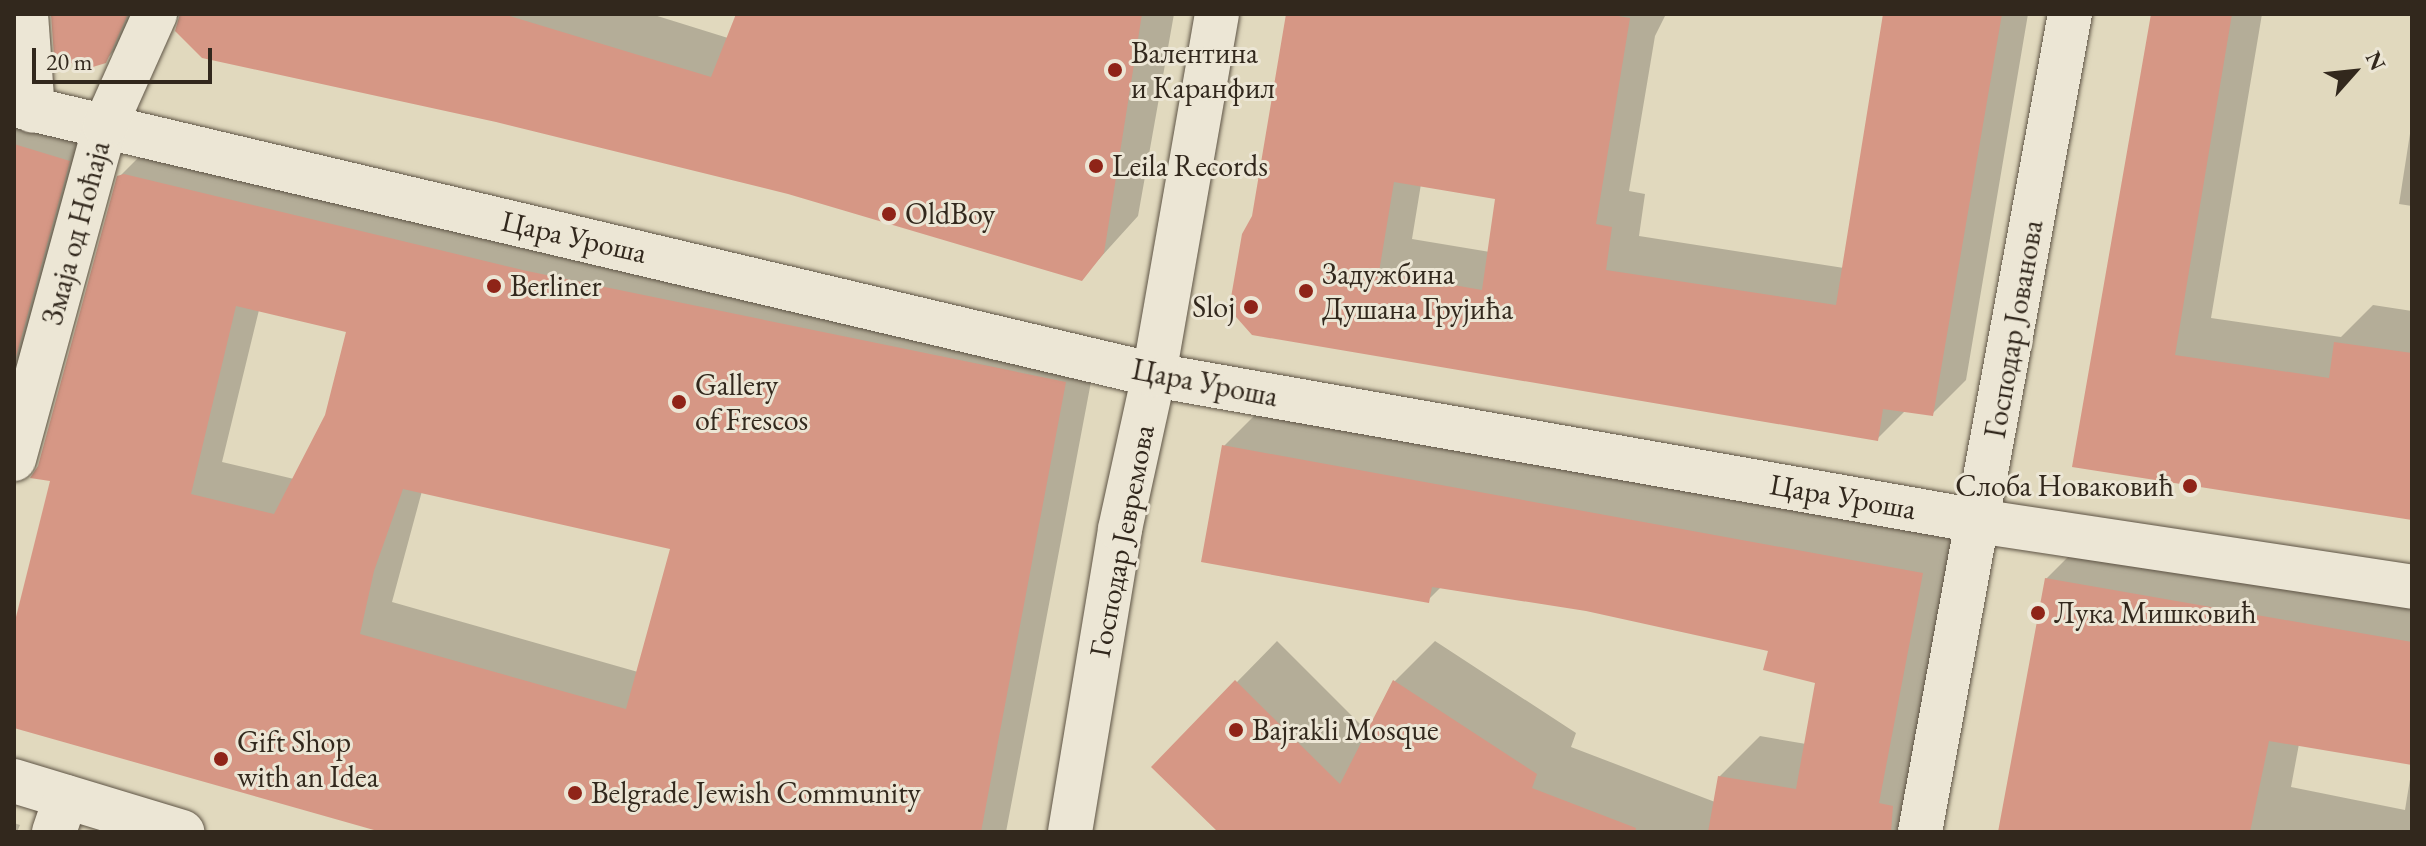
<!DOCTYPE html>
<meta charset="utf-8">
<style>
body{margin:0}
#map{position:relative;width:2426px;height:846px;overflow:hidden;background:#e1d9be;font-family:"EB Garamond",serif}
div>[style]{position:absolute}
[style*='--x']{left:calc(var(--x)*1px);top:calc(var(--y)*1px);width:calc(var(--w)*1px);rotate:calc(var(--a)*1deg)}
.shadow>*{inset:0;background:#0003}
.building>*{inset:0;background:#d69785}
.roads{filter:drop-shadow(0 0 2px #5e5445) drop-shadow(0 0 2px #5e5445)}
.street>*{height:44px;margin:-22px;padding:0 22px;transform-origin:22px;border-radius:22px;background:#ece6d5}
.secondary>*{height:44px;margin:-22px;padding:0 22px;transform-origin:22px;border-radius:22px;background:#ece6d5}
.dots>*{width:22px;height:22px;translate:-50% -50%;box-sizing:border-box;border:4px solid #ece6d5;border-radius:50%}
span{translate:-50% -50%;white-space:nowrap;text-align:center;line-height:1.15;-webkit-text-stroke:6px #ece6d5;paint-order:stroke}
.poi-label{font-size:30px;color:#32281d}
.left{translate:0 -50%;text-align:left}
.right{translate:-100% -50%;text-align:right}
.street-label{font-size:30px;color:#32281d}
.frame{position:absolute;inset:0;border:16px solid #32281d;pointer-events:none}
.north{position:absolute;left:2314px;top:32px;width:80px;height:80px;-webkit-text-stroke:6px #ece6d5;paint-order:stroke;rotate:63deg;font-size:22px;font-weight:700;line-height:32px;text-align:center;color:#32281d}
.north::after{content:'';display:block;margin:auto;width:28px;height:36px;background:#32281d;clip-path:polygon(50% 0,100% 100%,50% 72%,0 100%)}
.scale{position:absolute;left:32px;top:48px;width:180px;height:36px;box-sizing:border-box;border:4px solid #32281d;border-top:0;padding-left:10px;font-size:24px;line-height:28px;white-space:nowrap;color:#32281d;-webkit-text-stroke:6px #ece6d5;paint-order:stroke}
</style>
<div id="map">
<div class="shadow">
<i style="clip-path:polygon(53px 14px,146px 14px,105px 61px)"></i>
<i style="clip-path:polygon(181px 14px,651px 14px,728px 38px,737px 14px,1174px 14px,1138px 216px,1081px 279px)"></i>
<i style="clip-path:polygon(evenodd,1289px 14px,1666px 14px,1655px 36px,1629px 191px,1645px 194px,1639px 236px,1844px 268px,1886px 14px,2028px 14px,1966px 380px,1932px 414px,1906px 410px,1877px 439px,1253px 333px,1254px 217px,1289px 14px,1421px 184px,1498px 197px,1490px 252px,1412px 239px,1421px 184px)"></i>
<i style="clip-path:polygon(2152px 14px,2262px 14px,2211px 318px,2341px 337px,2373px 305px,2412px 311px,2412px 518px,2075px 465px)"></i>
<i style="clip-path:polygon(14px 96px,105px 124px,14px 384px)"></i>
<i style="clip-path:polygon(2412px 121px,2412px 206px,2399px 204px)"></i>
<i style="clip-path:polygon(evenodd,152px 144px,1097px 350px,1006px 832px,393px 832px,14px 726px,14px 629px,108px 259px,119px 177px,152px 144px,259px 310px,348px 331px,327px 416px,294px 479px,222px 462px,259px 310px,152px 144px,422px 491px,672px 548px,638px 672px,392px 602px,422px 491px)"></i>
<i style="clip-path:polygon(1265px 405px,1962px 533px,1906px 832px,1221px 832px,1237px 682px,1277px 641px,1368px 732px,1395px 681px,1435px 641px,1576px 733px,1571px 747px,1715px 802px,1719px 777px,1760px 736px,1806px 744px,1818px 681px,1770px 650px,1587px 609px,1442px 586px,1428px 600px,1224px 446px)"></i>
<i style="clip-path:polygon(2087px 538px,2412px 594px,2412px 763px,2299px 744px,2291px 787px,2405px 810px,2412px 767px,2412px 832px,2001px 832px,2046px 579px)"></i>
<i style="clip-path:polygon(14px 823px,20px 825px,17px 832px,14px 832px)"></i>
</div>
<div class="building">
<i style="clip-path:polygon(51px 14px,128px 14px,106px 63px,86px 69px,54px 56px)"></i>
<i style="clip-path:polygon(180px 14px,503px 14px,711px 77px,736px 14px,1142px 14px,1104px 253px,1082px 281px,788px 194px,496px 122px,202px 58px,175px 31px)"></i>
<i style="clip-path:polygon(evenodd,1286px 14px,1606px 14px,1630px 18px,1596px 224px,1612px 227px,1606px 270px,1836px 305px,1883px 14px,2002px 14px,1933px 416px,1883px 409px,1878px 441px,1252px 335px,1229px 309px,1242px 234px,1252px 216px,1286px 14px,1394px 182px,1495px 199px,1482px 290px,1379px 272px,1394px 182px)"></i>
<i style="clip-path:polygon(2151px 14px,2232px 14px,2175px 355px,2329px 378px,2334px 342px,2412px 353px,2412px 520px,2072px 467px)"></i>
<i style="clip-path:polygon(14px 144px,70px 161px,14px 364px)"></i>
<i style="clip-path:polygon(evenodd,124px 174px,527px 271px,1066px 382px,981px 832px,381px 832px,14px 728px,14px 625px,50px 481px,30px 478px,38px 466px,117px 176px,124px 174px,236px 306px,346px 332px,325px 415px,274px 514px,191px 494px,236px 306px,124px 174px,403px 489px,670px 549px,626px 709px,360px 634px,374px 571px,403px 489px)"></i>
<i style="clip-path:polygon(1222px 445px,1923px 573px,1879px 803px,1893px 806px,1891px 832px,1708px 832px,1718px 776px,1796px 789px,1815px 683px,1763px 670px,1768px 651px,1586px 611px,1432px 587px,1429px 603px,1201px 562px)"></i>
<i style="clip-path:polygon(2045px 578px,2412px 642px,2412px 765px,2269px 741px,2250px 832px,1998px 832px)"></i>
<i style="clip-path:polygon(1235px 680px,1340px 784px,1393px 680px,1537px 774px,1532px 788px,1636px 828px,1635px 832px,1218px 832px,1151px 767px)"></i>
</div>
<div class="roads">
<div class="street">
<i style="--x:26;--y:14;--w:97;--a:85.9"></i>
<i style="--x:14;--y:105;--w:1172;--a:13.32"></i>
<i style="--x:1154;--y:375;--w:837;--a:10.05"></i>
<i style="--x:1978;--y:521;--w:439;--a:8.6"></i>
<i style="--x:14;--y:459;--w:345;--a:-74.7"></i>
<i style="--x:105;--y:126;--w:123;--a:-65.9"></i>
<i style="--x:1070;--y:832;--w:307;--a:-80.6"></i>
<i style="--x:1120;--y:529;--w:158;--a:-77.6"></i>
<i style="--x:1154;--y:375;--w:366;--a:-80.1"></i>
<i style="--x:1920;--y:832;--w:832;--a:-79.61"></i>
</div>
<div class="secondary">
<i style="--x:14;--y:781;--w:176;--a:16.9"></i>
<i style="--x:54;--y:832;--w:37;--a:-71"></i>
</div>
</div>
<div class="dots">
<i style="left:1115px;top:70px;background:#8f2418"></i>
<i style="left:1096px;top:166px;background:#8f2418"></i>
<i style="left:889px;top:214px;background:#8f2418"></i>
<i style="left:494px;top:286px;background:#8f2418"></i>
<i style="left:1306px;top:291px;background:#8f2418"></i>
<i style="left:1251px;top:307px;background:#8f2418"></i>
<i style="left:679px;top:402px;background:#8f2418"></i>
<i style="left:2190px;top:486px;background:#8f2418"></i>
<i style="left:2038px;top:613px;background:#8f2418"></i>
<i style="left:1236px;top:730px;background:#8f2418"></i>
<i style="left:221px;top:759px;background:#8f2418"></i>
<i style="left:575px;top:793px;background:#8f2418"></i>
</div>
<div class="poi-label">
<span class="left" style="left:1131px;top:70px">Валентина<br>и Каранфил</span>
<span class="left" style="left:1112px;top:166px">Leila Records</span>
<span class="left" style="left:905px;top:214px">OldBoy</span>
<span class="left" style="left:1322px;top:291px">Задужбина<br>Душана Грујића</span>
<span class="left" style="left:510px;top:286px">Berliner</span>
<span class="right" style="left:1235px;top:307px">Sloj</span>
<span class="left" style="left:695px;top:402px">Gallery<br>of Frescos</span>
<span class="right" style="left:2174px;top:486px">Слоба Новаковић</span>
<span class="left" style="left:2054px;top:613px">Лука Мишковић</span>
<span class="left" style="left:1252px;top:730px">Bajrakli Mosque</span>
<span class="left" style="left:237px;top:759px">Gift Shop<br>with an Idea</span>
<span class="left" style="left:591px;top:793px">Belgrade Jewish Community</span>
</div>
<div class="street-label">
<span style="left:76px;top:233px;rotate:-75deg">Змаја од Ноћаја</span>
<span style="left:574px;top:237px;rotate:13deg">Цара Уроша</span>
<span style="left:2014px;top:329px;rotate:-80deg">Господар Јованова</span>
<span style="left:1205px;top:383px;rotate:11deg">Цара Уроша</span>
<span style="left:1843px;top:497px;rotate:10deg">Цара Уроша</span>
<span style="left:1122px;top:541px;rotate:-79deg">Господар Јевремова</span>
</div>
<div class="frame"></div>
<div class="north">N</div>
<div class="scale">20 m</div>
</div>
